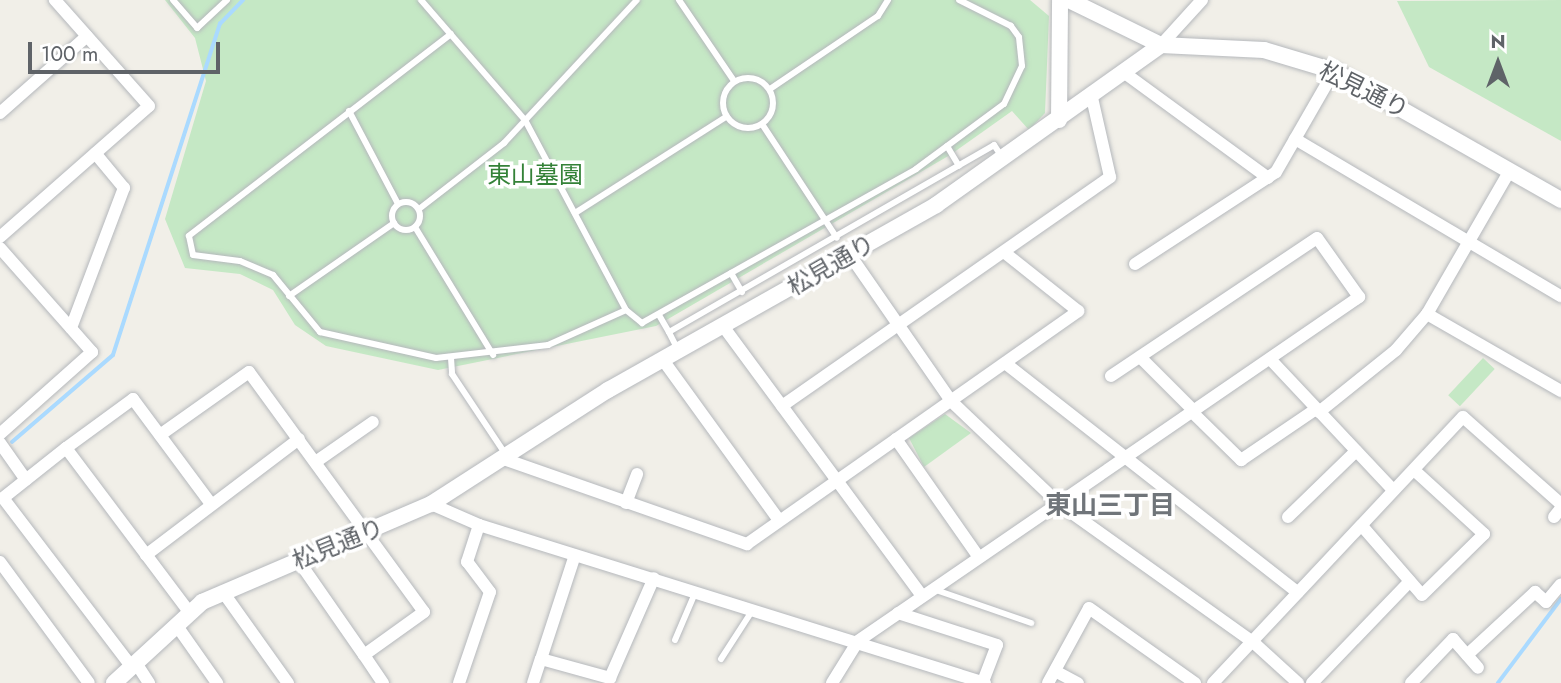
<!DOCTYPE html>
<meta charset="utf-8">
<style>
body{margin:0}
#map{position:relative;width:1561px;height:683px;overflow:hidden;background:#f1efe8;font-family:Jost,"Noto Sans JP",sans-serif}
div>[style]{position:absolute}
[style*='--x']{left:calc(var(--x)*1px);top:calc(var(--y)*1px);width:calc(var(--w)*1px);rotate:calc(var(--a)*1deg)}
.green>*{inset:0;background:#c5e8c5;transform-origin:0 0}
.stream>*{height:3.5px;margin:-1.75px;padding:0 1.75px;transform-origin:1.75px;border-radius:1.75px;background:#aadaff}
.roads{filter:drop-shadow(0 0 2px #b5b8bc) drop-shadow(0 0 2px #b5b8bc)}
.service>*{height:6px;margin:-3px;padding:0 3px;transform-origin:3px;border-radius:3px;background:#fff}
.service>.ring{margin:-3px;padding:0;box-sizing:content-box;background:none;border:6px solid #fff;border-radius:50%}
.minor>*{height:12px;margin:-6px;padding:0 6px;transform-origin:6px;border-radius:6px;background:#fff}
.tertiary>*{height:16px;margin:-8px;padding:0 8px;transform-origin:8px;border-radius:8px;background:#fff}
span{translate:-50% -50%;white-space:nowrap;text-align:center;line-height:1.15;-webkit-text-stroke:7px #fff;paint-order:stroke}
.street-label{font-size:24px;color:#5f6368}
.park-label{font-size:24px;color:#348238}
.neighbourhood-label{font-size:26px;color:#70757a;font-weight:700}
.north{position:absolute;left:1463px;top:28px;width:70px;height:70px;-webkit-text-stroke:5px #fff;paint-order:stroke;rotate:0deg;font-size:19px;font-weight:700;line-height:28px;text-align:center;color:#5f6368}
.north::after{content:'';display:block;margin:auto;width:24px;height:32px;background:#5f6368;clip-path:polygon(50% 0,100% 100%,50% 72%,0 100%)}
.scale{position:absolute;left:28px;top:42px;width:192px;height:32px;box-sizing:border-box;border:4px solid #5f6368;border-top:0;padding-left:9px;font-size:21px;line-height:24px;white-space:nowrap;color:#5f6368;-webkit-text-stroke:5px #fff;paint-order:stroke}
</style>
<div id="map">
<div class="green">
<i style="clip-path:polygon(165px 0,1030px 0,1049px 16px,1045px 113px,1029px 130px,1012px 111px,950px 155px,656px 326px,438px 370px,326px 346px,295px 325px,273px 290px,240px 274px,185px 268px,165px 219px,206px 81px,195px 38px)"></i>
<i style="clip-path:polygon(1561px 0,1561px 141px,1429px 67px,1397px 1px)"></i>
<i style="left:1483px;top:358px;width:16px;height:51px;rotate:43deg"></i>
<i style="clip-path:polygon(945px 414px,971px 433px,924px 467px,909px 438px)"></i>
</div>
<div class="stream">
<i style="--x:12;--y:442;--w:133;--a:-40.7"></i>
<i style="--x:113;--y:355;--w:348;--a:-72.1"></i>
<i style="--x:220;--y:24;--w:33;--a:-46"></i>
<i style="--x:1498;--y:683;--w:105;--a:-53.1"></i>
</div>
<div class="roads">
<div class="service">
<i style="--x:173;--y:0;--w:37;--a:49"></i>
<i style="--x:197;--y:28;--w:41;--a:-43"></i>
<i style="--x:421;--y:0;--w:159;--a:49.1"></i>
<i style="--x:525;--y:120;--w:215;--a:62"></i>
<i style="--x:626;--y:310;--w:21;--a:39"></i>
<i style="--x:642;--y:323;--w:314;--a:-29.3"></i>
<i style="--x:916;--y:169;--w:109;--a:-36.5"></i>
<i style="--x:1004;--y:104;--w:42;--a:-64.7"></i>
<i style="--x:1022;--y:66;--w:29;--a:-96"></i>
<i style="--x:1019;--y:37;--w:14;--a:-126"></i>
<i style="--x:1011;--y:26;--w:58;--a:-153.4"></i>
<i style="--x:679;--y:0;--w:98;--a:55.8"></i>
<i style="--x:451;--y:34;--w:331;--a:142.4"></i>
<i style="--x:189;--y:236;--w:19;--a:78"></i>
<i style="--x:193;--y:255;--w:47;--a:7.3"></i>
<i style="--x:240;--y:261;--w:36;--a:23"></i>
<i style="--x:273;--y:275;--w:74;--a:50.5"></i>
<i style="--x:320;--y:332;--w:119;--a:12.6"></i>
<i style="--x:436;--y:358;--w:113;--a:-6.6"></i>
<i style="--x:548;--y:345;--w:85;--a:-24.2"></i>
<i class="ring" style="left:723px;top:78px;width:44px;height:44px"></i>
<i style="--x:770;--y:89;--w:130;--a:-34.1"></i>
<i style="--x:878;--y:16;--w:19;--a:-58"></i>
<i style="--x:349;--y:111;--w:105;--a:62.2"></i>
<i style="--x:762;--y:124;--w:136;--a:56.7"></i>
<i style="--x:947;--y:146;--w:23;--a:59"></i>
<i class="ring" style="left:392px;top:202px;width:22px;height:22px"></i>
<i style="--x:419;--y:209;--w:108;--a:-37.8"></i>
<i style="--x:504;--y:143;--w:195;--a:-47.1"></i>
<i style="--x:575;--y:213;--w:180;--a:-32.5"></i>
<i style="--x:415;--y:227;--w:150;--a:58.6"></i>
<i style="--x:731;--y:273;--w:22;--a:60"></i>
<i style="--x:289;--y:296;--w:128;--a:-34.8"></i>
<i style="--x:659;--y:315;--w:20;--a:60"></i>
<i style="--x:678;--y:350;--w:20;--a:-117"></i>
<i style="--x:669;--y:332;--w:375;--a:-29.9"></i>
<i style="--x:994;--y:145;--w:14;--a:56"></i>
<i style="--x:451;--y:358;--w:16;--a:86"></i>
<i style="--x:452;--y:374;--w:97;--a:56.3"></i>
<i style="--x:933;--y:589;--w:104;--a:19.1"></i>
<i style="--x:675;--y:640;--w:51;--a:-66.9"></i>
<i style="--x:721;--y:659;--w:57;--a:-57.1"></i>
</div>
<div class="minor">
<i style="--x:1161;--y:45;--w:61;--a:-47.7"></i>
<i style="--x:1126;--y:74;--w:176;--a:36.2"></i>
<i style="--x:0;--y:113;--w:116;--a:-41.5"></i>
<i style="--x:1295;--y:139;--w:309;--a:30.6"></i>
<i style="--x:0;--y:237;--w:198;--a:-41.3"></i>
<i style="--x:149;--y:106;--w:142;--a:-131.6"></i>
<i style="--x:0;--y:248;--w:139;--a:48.5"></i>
<i style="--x:92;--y:352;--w:123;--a:138.3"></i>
<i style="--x:850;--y:255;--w:178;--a:55.3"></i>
<i style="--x:951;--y:401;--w:148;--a:43.6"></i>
<i style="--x:1058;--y:503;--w:239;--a:35.5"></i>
<i style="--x:1253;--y:642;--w:61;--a:42.3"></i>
<i style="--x:1135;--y:264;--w:168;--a:-33.1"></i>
<i style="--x:1276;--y:172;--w:116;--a:-60.1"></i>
<i style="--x:1427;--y:314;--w:155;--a:29.9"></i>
<i style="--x:723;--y:326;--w:335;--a:53.6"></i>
<i style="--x:71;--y:328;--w:150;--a:-69.3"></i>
<i style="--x:124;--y:188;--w:45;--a:-129.6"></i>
<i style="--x:1140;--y:357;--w:76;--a:45"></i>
<i style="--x:1270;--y:359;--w:180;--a:46.8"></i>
<i style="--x:663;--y:360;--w:198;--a:54.1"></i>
<i style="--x:1005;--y:363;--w:372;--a:38.1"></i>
<i style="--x:782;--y:406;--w:400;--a:-34.9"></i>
<i style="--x:1110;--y:177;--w:81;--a:-102.8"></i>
<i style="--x:1192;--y:412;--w:69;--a:44.4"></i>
<i style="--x:1241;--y:460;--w:91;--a:-34.2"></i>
<i style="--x:1319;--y:412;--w:99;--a:-38.8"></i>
<i style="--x:1396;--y:350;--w:48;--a:-49.3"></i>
<i style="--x:1427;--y:314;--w:166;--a:-60"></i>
<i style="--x:160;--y:435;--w:109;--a:-35.3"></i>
<i style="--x:249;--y:372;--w:297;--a:53.9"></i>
<i style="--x:424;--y:612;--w:74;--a:144.4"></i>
<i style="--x:364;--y:655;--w:116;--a:-124.8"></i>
<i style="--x:896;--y:439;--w:143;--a:55"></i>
<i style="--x:0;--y:443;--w:45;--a:54.9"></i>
<i style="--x:66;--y:448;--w:83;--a:-36.2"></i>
<i style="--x:133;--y:399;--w:131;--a:53.4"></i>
<i style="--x:501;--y:458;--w:261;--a:19.3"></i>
<i style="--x:747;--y:544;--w:405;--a:-35.1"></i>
<i style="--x:1078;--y:311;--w:93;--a:-141.5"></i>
<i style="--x:317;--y:461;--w:68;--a:-34.9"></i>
<i style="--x:626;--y:503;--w:31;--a:-69"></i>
<i style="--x:431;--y:504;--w:52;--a:23.6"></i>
<i style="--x:479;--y:525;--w:530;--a:17.34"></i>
<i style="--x:1288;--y:517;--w:95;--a:-44.1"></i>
<i style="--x:1554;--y:517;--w:11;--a:-52"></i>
<i style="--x:1362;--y:526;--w:91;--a:49"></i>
<i style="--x:1422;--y:595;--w:87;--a:-44.5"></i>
<i style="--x:1484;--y:534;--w:95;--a:-137.6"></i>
<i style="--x:146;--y:555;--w:192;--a:-37.2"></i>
<i style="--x:0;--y:562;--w:150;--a:53.7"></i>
<i style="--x:223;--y:592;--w:112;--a:54.5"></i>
<i style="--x:898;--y:613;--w:104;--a:17.9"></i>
<i style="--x:997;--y:645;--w:40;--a:111"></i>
<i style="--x:177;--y:626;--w:70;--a:54.9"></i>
<i style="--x:364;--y:655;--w:34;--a:56"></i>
<i style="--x:1467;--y:655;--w:93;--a:-42.8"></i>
<i style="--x:1535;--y:592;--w:15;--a:42"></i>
<i style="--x:1546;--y:602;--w:23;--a:-50"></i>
<i style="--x:541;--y:659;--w:109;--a:-71.9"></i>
<i style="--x:136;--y:663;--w:24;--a:57"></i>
<i style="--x:131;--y:666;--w:211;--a:-127.3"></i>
<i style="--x:3;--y:498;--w:80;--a:-38.4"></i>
<i style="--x:66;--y:448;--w:205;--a:53.1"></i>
<i style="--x:1055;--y:671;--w:26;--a:28"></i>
<i style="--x:459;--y:683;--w:96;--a:-71.2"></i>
<i style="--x:490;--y:592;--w:38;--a:-127"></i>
<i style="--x:467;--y:562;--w:39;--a:-72"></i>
<i style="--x:533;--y:683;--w:25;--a:-72"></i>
<i style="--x:541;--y:659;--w:72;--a:15.4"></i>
<i style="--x:610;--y:678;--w:109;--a:-66.3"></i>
<i style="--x:832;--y:683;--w:49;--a:-58.2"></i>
<i style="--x:858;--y:641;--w:608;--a:-34.47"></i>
<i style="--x:1359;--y:297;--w:72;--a:-125.4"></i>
<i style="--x:1317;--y:238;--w:248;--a:146.2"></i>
<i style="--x:1048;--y:683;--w:85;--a:-61.3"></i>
<i style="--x:1089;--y:608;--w:130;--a:35.3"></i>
<i style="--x:1213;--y:683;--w:365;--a:-46.8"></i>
<i style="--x:1463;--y:417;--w:131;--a:41.6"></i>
<i style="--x:1312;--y:683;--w:141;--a:-46.1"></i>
<i style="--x:1411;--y:683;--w:61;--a:-46.3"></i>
<i style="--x:1453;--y:639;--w:38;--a:49"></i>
</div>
<div class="tertiary">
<i style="--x:1069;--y:0;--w:102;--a:26.1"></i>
<i style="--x:1059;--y:120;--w:120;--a:-89.5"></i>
<i style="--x:114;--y:683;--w:120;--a:-42.6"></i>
<i style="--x:202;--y:602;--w:249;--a:-23.2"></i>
<i style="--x:431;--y:504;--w:211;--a:-32.8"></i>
<i style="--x:608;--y:390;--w:377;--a:-29.4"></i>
<i style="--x:936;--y:205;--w:276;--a:-35.4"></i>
<i style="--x:1161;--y:45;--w:103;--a:2.8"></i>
<i style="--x:1264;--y:50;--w:73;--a:16.7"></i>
<i style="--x:1334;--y:71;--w:261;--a:29.6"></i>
</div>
</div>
<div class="street-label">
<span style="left:1364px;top:90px;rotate:26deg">松見通り</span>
<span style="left:831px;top:265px;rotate:-30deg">松見通り</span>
<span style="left:338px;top:544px;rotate:-22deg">松見通り</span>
</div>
<div class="park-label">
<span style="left:535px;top:175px">東山墓園</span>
</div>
<div class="neighbourhood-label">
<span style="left:1110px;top:506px">東山三丁目</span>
</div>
<div class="north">N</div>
<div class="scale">100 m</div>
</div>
